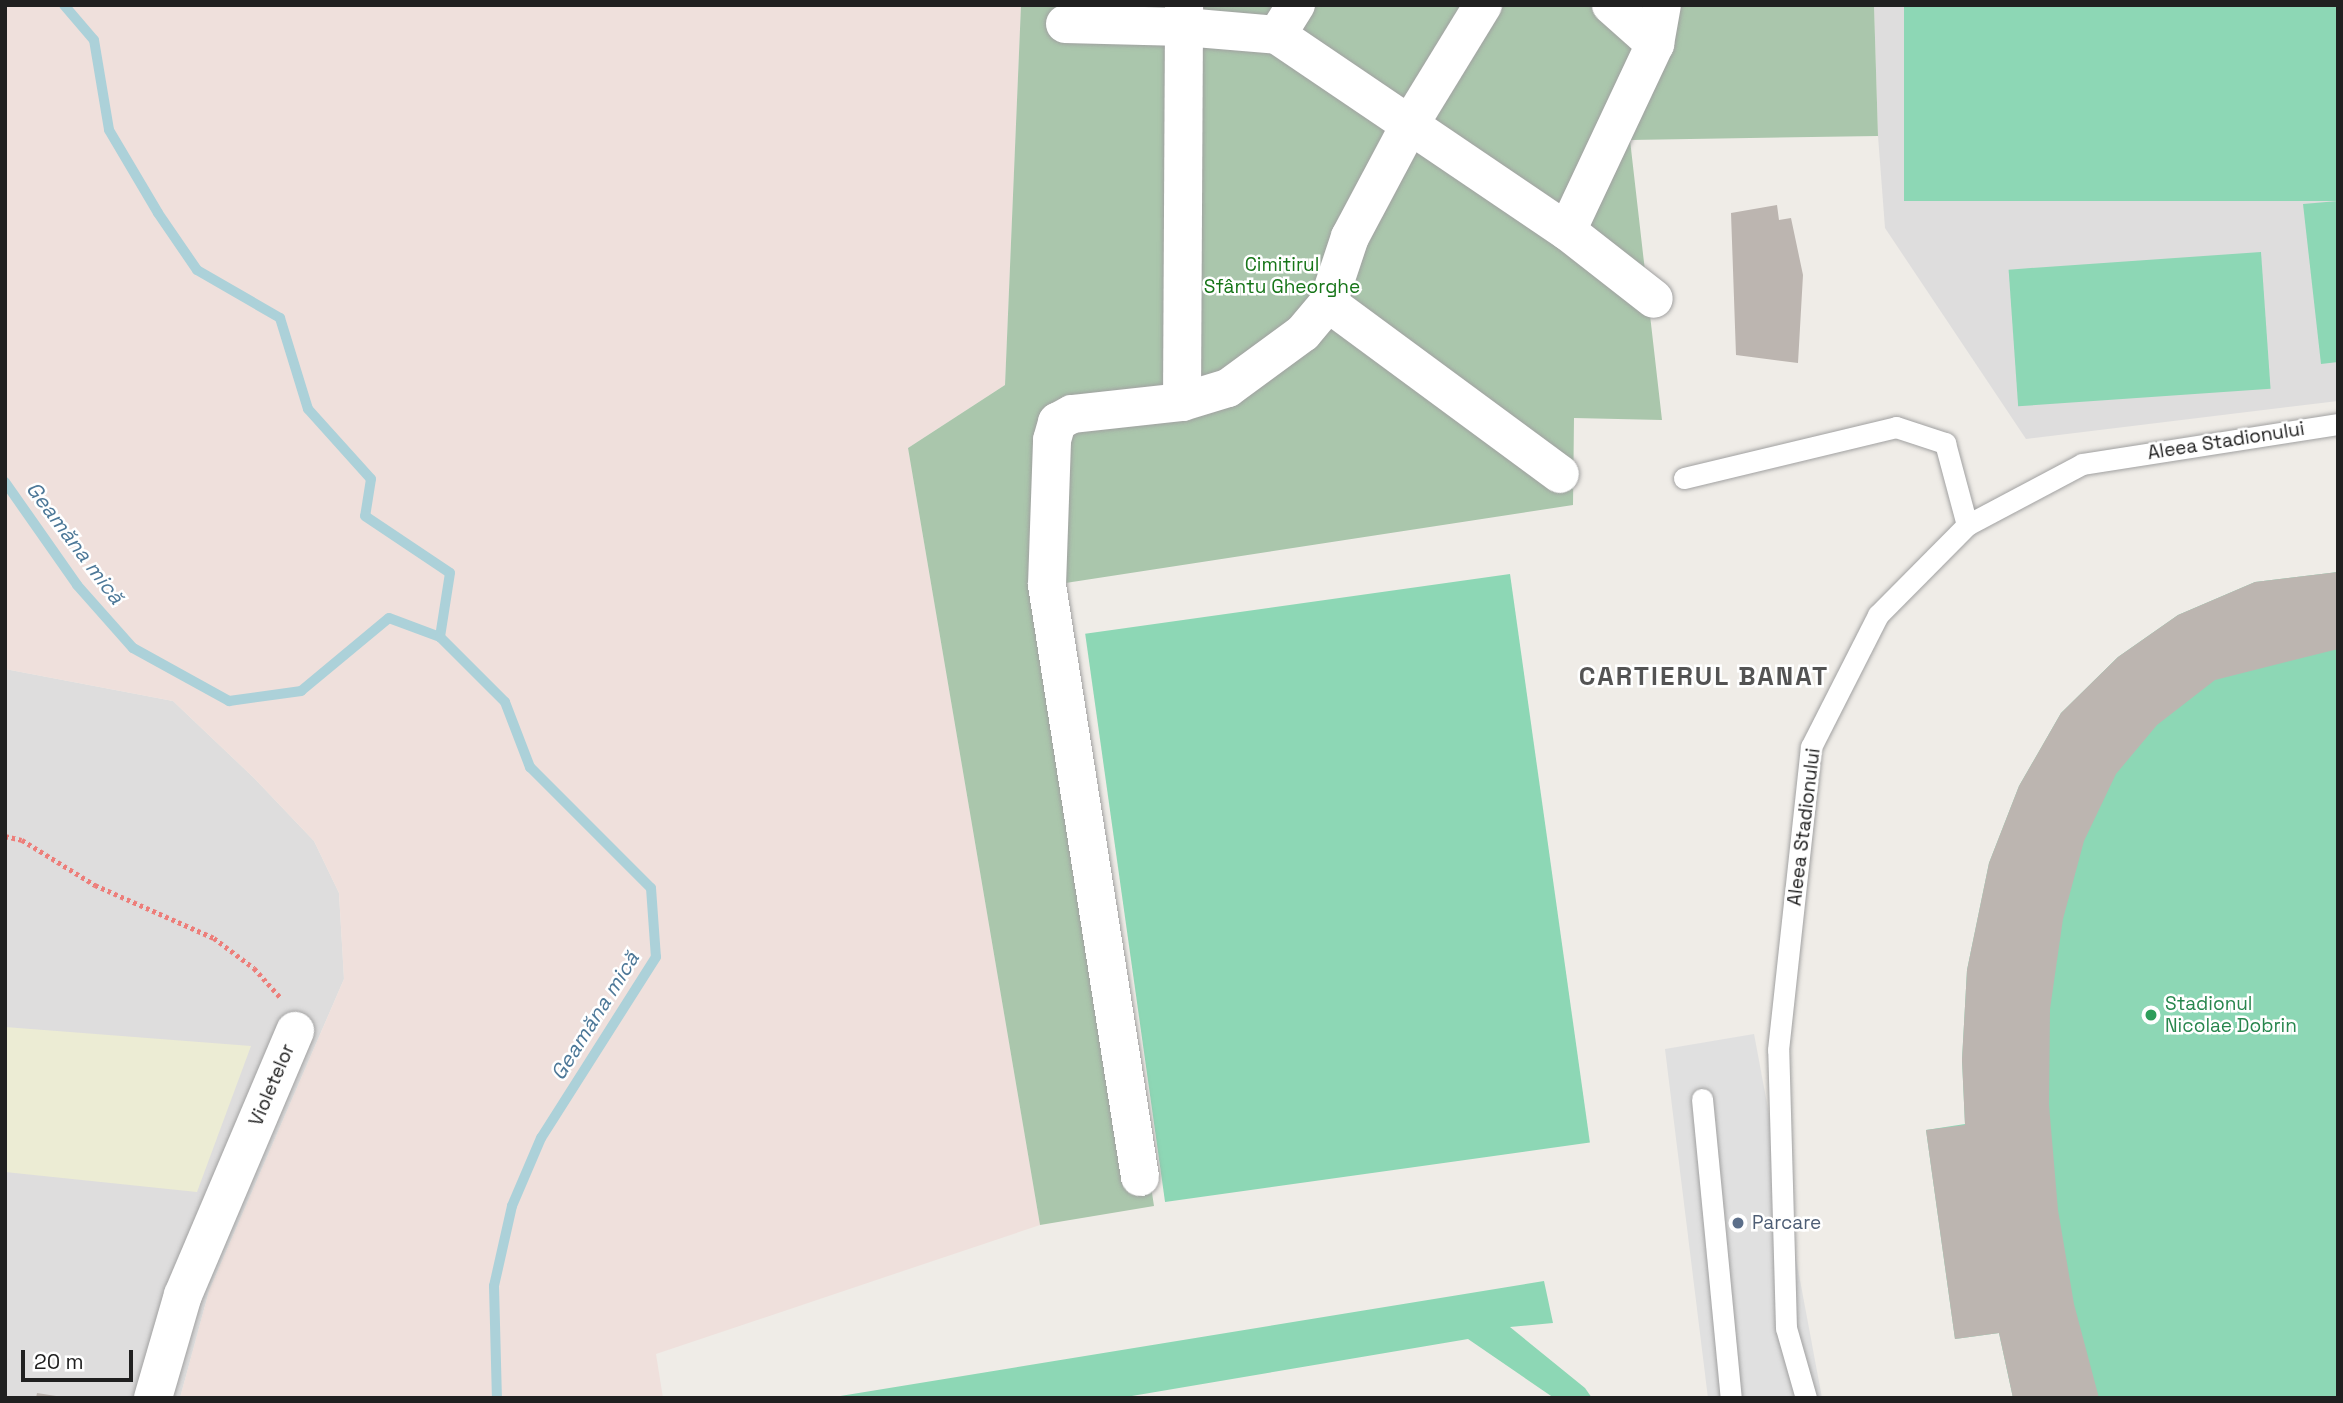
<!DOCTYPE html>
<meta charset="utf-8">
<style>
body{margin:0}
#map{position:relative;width:2343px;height:1403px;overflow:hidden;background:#efece7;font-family:"Space Grotesk",sans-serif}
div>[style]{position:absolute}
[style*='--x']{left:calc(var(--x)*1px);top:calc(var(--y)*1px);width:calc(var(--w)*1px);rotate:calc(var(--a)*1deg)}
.residential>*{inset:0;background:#dedddd}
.military>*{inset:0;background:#efe0dc}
.farmland>*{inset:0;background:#ececd4}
.cemetery>*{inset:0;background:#aac6ac}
.pitch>*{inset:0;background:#8dd7b5;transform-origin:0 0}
.parking>*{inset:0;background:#e0e0e0}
.stream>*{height:10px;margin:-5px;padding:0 5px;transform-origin:5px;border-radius:5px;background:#acd1d9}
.building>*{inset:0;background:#bcb5b0}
.path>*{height:4.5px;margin-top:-2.25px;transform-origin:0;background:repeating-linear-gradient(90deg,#ed7e7a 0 3.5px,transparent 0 7px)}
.roads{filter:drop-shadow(0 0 2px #a1a1a1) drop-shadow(0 0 2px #a1a1a1)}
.lane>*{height:21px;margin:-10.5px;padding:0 10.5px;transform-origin:10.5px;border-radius:10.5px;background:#fff}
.street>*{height:38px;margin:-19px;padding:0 19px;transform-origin:19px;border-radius:19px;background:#fff}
.dots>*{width:19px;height:19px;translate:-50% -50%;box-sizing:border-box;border:4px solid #fff;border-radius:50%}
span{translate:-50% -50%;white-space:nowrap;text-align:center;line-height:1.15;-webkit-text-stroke:5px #fff;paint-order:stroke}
.park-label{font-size:19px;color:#167518}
.street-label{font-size:19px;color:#202020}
.leisure-label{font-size:19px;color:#27864d}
.left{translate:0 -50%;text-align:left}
.service-label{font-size:19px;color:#4e5e75}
.water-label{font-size:21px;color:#4d7898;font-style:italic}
.district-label{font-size:26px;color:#535353;font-weight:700;letter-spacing:2px}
.frame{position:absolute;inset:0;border:7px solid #202020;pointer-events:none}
.scale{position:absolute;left:21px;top:1350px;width:112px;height:32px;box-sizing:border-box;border:4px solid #202020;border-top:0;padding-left:9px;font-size:21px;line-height:24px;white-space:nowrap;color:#202020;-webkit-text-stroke:5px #fff;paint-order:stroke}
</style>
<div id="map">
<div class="residential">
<i style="clip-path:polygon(1874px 5px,2338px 5px,2338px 401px,2026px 439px,1885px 228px,1878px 136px)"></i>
<i style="clip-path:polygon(5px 669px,173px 701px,254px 778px,314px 841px,339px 893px,344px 979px,209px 1291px,180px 1398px,5px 1398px)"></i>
</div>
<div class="military">
<i style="clip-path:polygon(5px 5px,1021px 5px,1005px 385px,908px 448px,1040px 1225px,656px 1354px,663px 1398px,180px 1398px,209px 1291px,344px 979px,339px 893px,314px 841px,254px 778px,173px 701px,5px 669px)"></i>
</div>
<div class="farmland">
<i style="clip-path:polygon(5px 1027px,251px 1046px,197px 1192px,5px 1172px)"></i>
</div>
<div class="cemetery">
<i style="clip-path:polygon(1021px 5px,1874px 5px,1878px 136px,1630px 140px,1662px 420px,1574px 418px,1573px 505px,1059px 584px,1154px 1206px,1040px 1225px,908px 448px,1005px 385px)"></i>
</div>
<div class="pitch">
<i style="left:1904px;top:5px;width:434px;height:196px"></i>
<i style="clip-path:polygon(2338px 201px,2338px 362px,2321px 364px,2303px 204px)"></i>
<i style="left:2261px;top:252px;width:137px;height:253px;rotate:86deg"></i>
<i style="clip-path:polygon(2338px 572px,2338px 1398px,2013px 1398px,1999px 1333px,1955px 1339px,1926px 1130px,1965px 1124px,1962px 1060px,1967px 970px,1989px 863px,2019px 786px,2061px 713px,2118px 657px,2178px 615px,2255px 582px)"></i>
<i style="left:1510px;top:574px;width:574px;height:429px;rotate:82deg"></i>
<i style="clip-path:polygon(1544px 1281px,1553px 1323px,1510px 1327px,1585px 1388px,1592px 1398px,1554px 1398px,1468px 1339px,1120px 1398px,828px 1398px)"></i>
</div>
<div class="parking">
<i style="clip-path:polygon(1754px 1034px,1822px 1398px,1708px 1398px,1665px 1049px)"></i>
</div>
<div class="stream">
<i style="--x:64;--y:5;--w:46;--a:49.4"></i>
<i style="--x:94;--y:40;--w:91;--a:80.5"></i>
<i style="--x:109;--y:130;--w:96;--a:59.4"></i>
<i style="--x:158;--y:213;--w:69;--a:55.6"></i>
<i style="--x:197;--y:270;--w:96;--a:30"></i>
<i style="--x:280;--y:318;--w:95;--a:72.9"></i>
<i style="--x:308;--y:409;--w:94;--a:48"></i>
<i style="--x:371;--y:479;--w:37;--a:99"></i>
<i style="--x:365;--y:516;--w:102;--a:33.8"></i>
<i style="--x:450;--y:573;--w:65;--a:98.9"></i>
<i style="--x:5;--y:482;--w:126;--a:55"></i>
<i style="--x:77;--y:585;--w:84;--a:48.4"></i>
<i style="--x:133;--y:648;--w:110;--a:28.9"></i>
<i style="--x:229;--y:701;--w:73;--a:-7.9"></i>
<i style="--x:301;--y:691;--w:114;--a:-39.7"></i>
<i style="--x:389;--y:618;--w:54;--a:20.4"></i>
<i style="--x:440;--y:637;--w:92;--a:45"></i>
<i style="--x:505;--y:702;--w:70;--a:69"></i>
<i style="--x:530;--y:767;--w:171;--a:45"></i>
<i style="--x:651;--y:888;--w:69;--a:85.9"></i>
<i style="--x:656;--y:957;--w:214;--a:122.4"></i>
<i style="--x:541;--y:1138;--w:74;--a:113.1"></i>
<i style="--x:512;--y:1206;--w:82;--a:102.7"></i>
<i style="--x:494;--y:1286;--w:112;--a:88.5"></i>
</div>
<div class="building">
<i style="clip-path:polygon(1777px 205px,1779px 220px,1791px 218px,1803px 275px,1798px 363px,1736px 355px,1731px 213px)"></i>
<i style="clip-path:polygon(2338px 572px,2338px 649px,2215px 680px,2157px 725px,2116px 774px,2084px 841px,2063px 919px,2050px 1009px,2049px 1105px,2058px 1210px,2074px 1304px,2099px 1398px,2013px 1398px,1999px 1333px,1955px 1339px,1926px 1130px,1965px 1125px,1962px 1060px,1967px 970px,1989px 863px,2019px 786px,2061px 713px,2118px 657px,2178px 615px,2255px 582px)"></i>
<i style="clip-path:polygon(37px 1393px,56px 1396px,55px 1398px,36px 1398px)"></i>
</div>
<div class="path">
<i style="--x:5;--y:836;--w:17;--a:13"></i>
<i style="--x:22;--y:840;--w:86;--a:31.7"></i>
<i style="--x:95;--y:885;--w:130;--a:24"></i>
<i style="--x:214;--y:938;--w:50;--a:36.9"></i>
<i style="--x:254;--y:968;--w:40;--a:48"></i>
</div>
<div class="roads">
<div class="lane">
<i style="--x:1684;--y:478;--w:218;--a:-13.5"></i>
<i style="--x:1896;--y:427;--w:52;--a:18.1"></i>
<i style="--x:1945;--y:443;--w:85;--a:75"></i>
<i style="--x:1702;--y:1099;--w:300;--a:84.5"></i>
<i style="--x:1806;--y:1398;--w:73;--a:-105.9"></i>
<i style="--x:1786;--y:1328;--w:278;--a:-91.6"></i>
<i style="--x:1778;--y:1050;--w:305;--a:-83.8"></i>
<i style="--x:1811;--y:747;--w:148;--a:-63.1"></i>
<i style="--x:1878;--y:615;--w:127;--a:-45.3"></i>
<i style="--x:1967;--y:525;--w:130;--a:-27.9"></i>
<i style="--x:2082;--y:464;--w:259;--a:-8.9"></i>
</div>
<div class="street">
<i style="--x:1611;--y:5;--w:59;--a:41.6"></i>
<i style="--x:1065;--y:24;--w:119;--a:1.4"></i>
<i style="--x:1184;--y:27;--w:93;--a:4.9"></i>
<i style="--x:1277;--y:35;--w:36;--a:-58"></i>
<i style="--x:1277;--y:35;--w:350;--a:34.1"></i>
<i style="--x:1567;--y:231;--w:110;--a:38"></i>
<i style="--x:1567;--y:231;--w:207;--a:-64.8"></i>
<i style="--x:1655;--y:44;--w:40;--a:-80"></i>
<i style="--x:1328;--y:303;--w:288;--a:36.4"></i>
<i style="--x:1182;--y:402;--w:48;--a:-16.9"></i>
<i style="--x:1228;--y:388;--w:93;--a:-36.3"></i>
<i style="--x:1303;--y:333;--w:39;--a:-50"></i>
<i style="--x:1328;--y:303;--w:70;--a:-71.6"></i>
<i style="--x:1350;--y:237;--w:128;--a:-62"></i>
<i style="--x:1410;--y:124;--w:140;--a:-58.5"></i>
<i style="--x:1140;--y:1177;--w:599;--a:-98.93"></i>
<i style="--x:1047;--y:585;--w:145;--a:-88"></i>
<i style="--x:1052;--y:440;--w:19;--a:-74"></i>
<i style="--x:1057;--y:422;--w:17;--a:-28"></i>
<i style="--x:1072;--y:414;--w:111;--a:-6.2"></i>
<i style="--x:1182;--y:402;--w:397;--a:-89.7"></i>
<i style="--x:153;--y:1398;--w:107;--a:-73.8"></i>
<i style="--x:183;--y:1295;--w:287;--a:-67"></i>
</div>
</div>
<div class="dots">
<i style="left:2151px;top:1015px;background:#2e9e5b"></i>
<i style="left:1738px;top:1223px;background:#5c6f8a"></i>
</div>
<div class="park-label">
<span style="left:1282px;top:276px">Cimitirul<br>Sfântu Gheorghe</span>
</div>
<div class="street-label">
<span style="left:2226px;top:441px;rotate:-9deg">Aleea Stadionului</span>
<span style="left:1804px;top:827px;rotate:-83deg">Aleea Stadionului</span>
<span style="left:272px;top:1085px;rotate:-67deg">Violetelor</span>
</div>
<div class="leisure-label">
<span class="left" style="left:2165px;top:1015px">Stadionul<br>Nicolae Dobrin</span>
</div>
<div class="service-label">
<span class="left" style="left:1752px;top:1223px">Parcare</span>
</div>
<div class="water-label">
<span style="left:75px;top:543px;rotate:53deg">Geamăna mică</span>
<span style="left:595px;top:1016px;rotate:-58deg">Geamăna mică</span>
</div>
<div class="district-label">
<span style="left:1704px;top:677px">CARTIERUL BANAT</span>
</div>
<div class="frame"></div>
<div class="scale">20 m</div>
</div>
